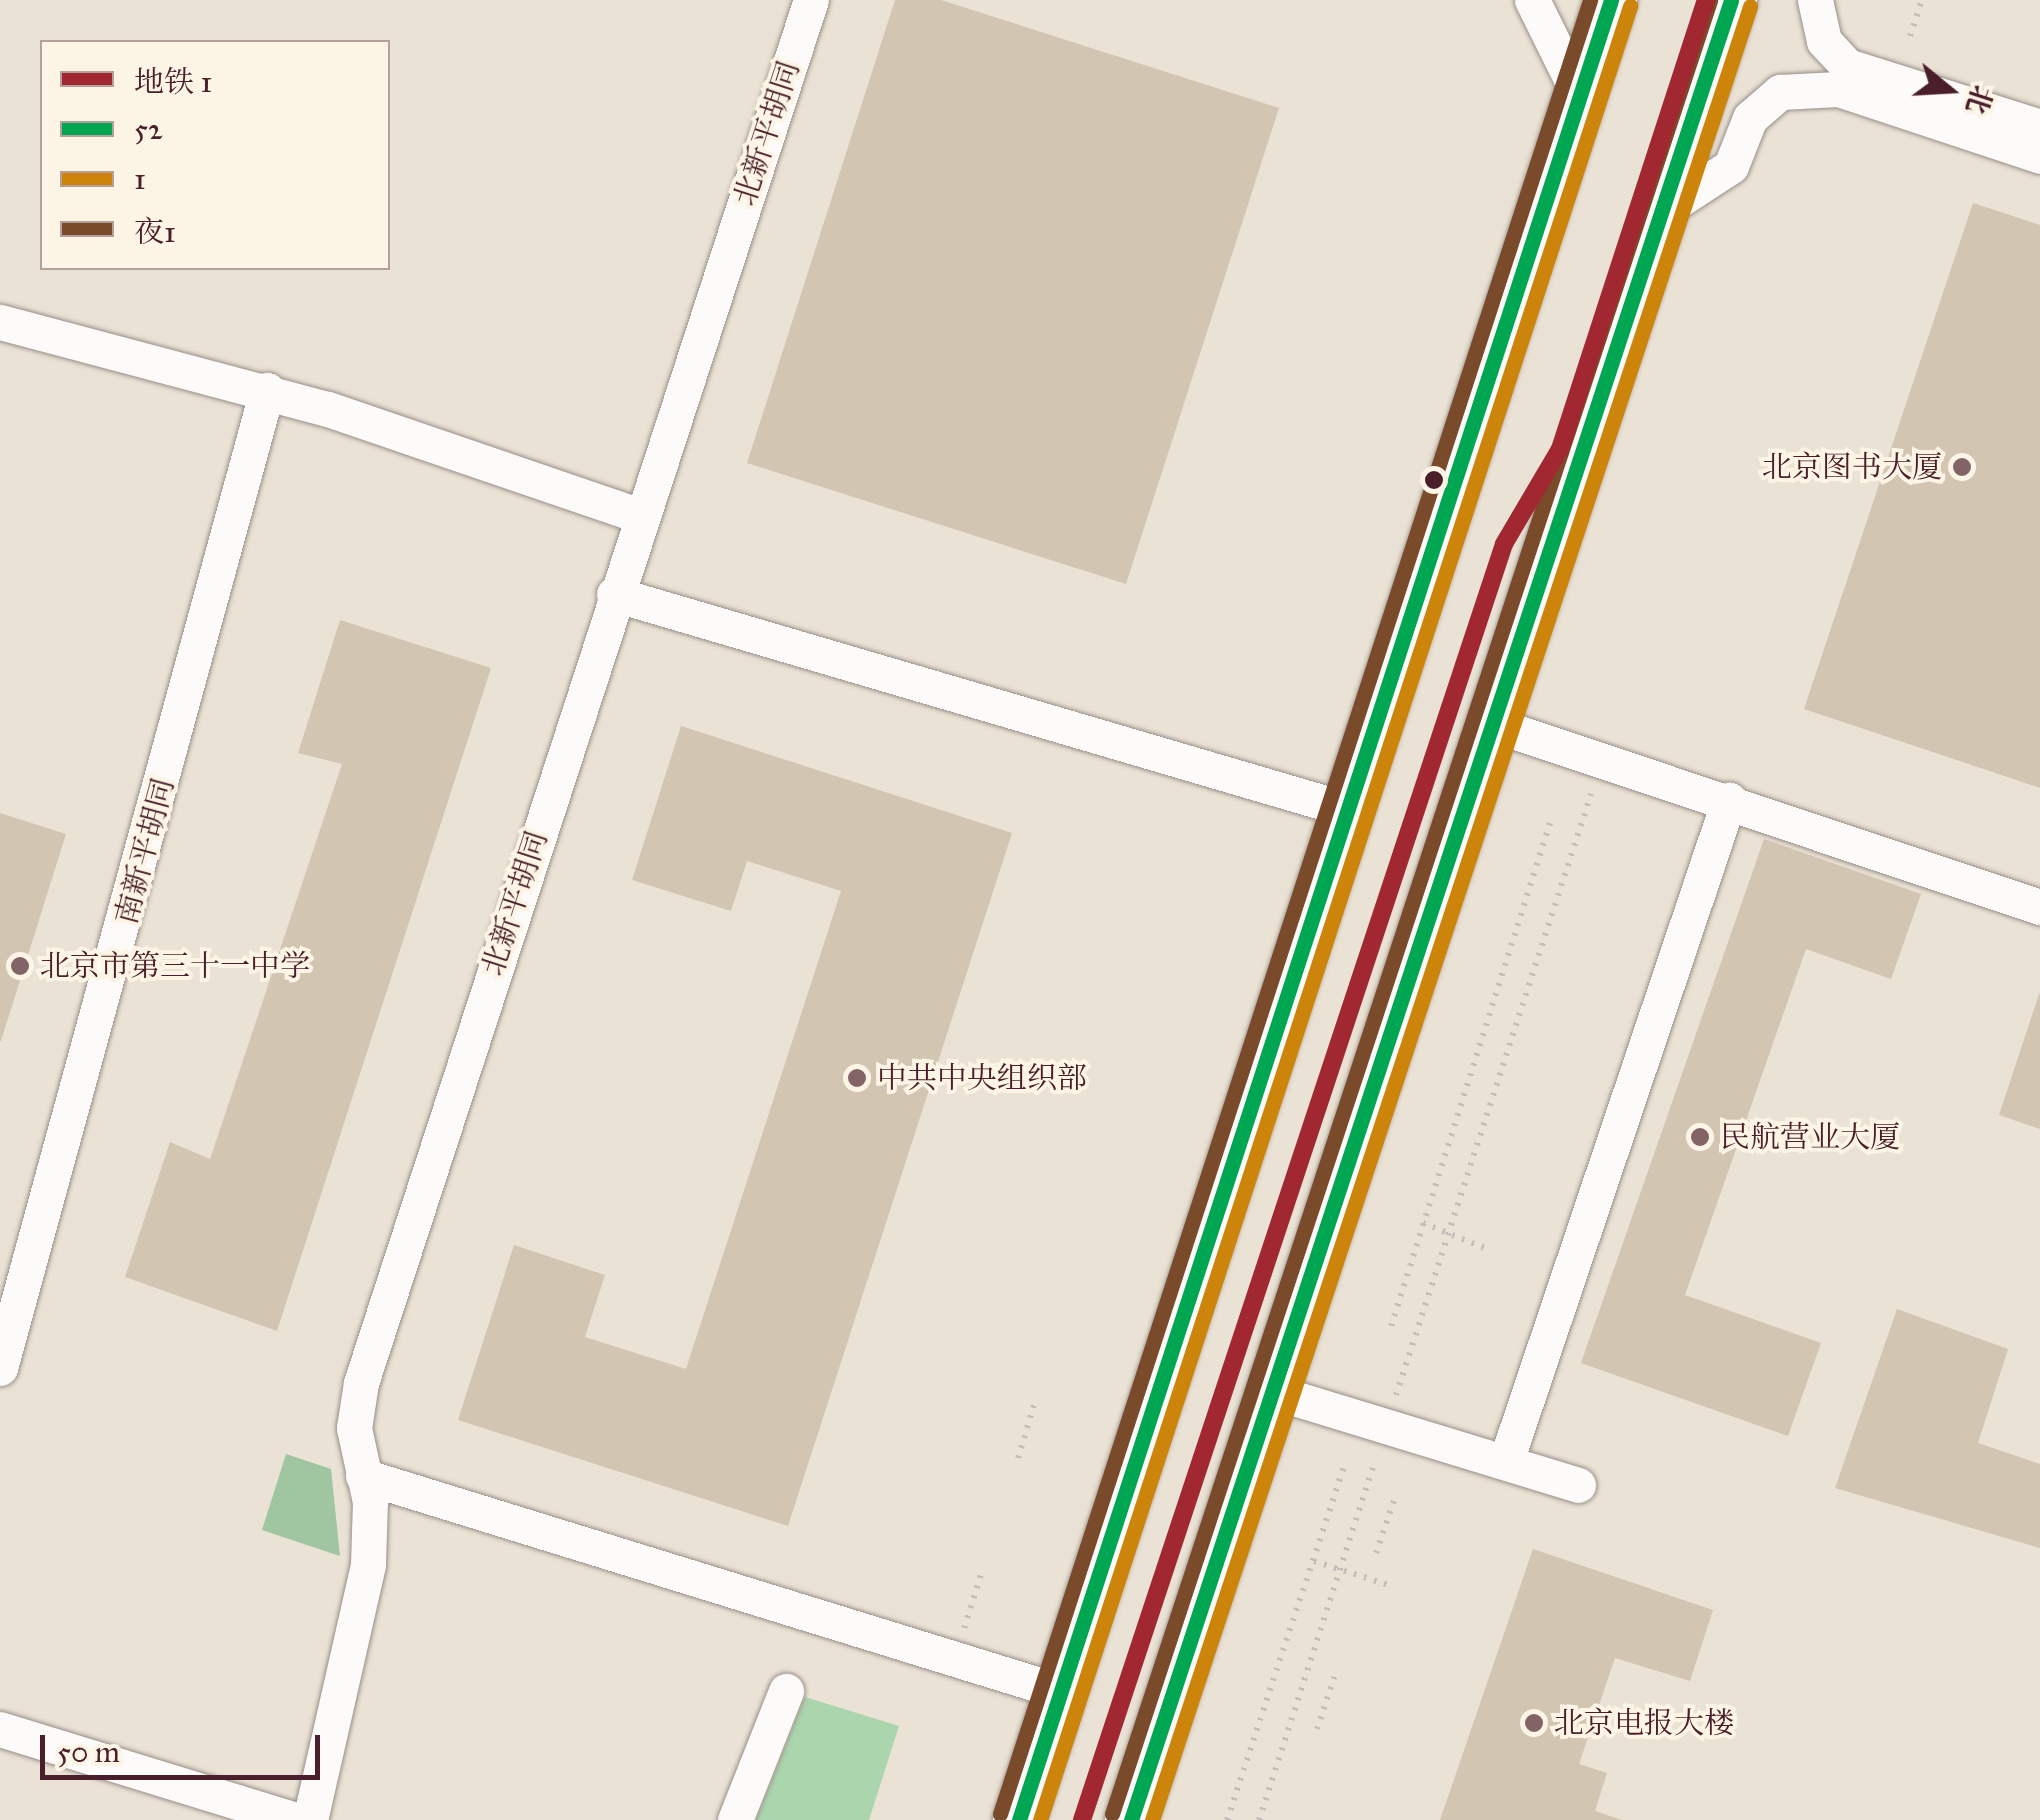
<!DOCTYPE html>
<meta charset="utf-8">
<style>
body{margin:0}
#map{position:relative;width:2040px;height:1820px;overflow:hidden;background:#eae2d4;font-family:"IM FELL Great Primer","Noto Serif SC",serif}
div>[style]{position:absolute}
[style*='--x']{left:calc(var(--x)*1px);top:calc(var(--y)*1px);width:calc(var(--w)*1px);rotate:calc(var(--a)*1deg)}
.green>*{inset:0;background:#abd5ac}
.forest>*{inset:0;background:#9fc5a1}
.building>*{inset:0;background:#d2c5b2}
.path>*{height:6px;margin-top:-3px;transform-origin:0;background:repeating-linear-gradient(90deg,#c3bdbb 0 2.5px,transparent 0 10.5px)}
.roads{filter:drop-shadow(0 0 2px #998e89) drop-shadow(0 0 2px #998e89)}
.minor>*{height:35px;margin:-17.5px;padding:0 17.5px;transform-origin:17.5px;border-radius:17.5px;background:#fcfbf9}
.highway>*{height:52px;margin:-26px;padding:0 26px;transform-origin:26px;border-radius:26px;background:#fcfbf9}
.bus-1>*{height:15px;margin:-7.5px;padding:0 7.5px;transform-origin:7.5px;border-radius:7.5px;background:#00a651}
.bus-2>*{height:15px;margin:-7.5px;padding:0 7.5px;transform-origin:7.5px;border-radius:7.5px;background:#cc840b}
.bus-3>*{height:15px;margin:-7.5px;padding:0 7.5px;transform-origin:7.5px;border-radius:7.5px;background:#7a4b2a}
.metro-1>*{height:18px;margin:-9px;padding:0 9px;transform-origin:9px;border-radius:9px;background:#a12830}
.dots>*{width:28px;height:28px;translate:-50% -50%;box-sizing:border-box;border:5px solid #fcf5e5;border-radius:50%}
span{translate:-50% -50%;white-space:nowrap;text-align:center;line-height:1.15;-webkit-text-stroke:8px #fcf5e5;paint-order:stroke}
.street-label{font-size:30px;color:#4a1f2b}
.poi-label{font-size:30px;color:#4a1f2b}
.right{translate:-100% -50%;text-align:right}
.left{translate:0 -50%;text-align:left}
.legend{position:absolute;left:40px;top:40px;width:350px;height:230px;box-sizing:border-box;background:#fcf5e5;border:2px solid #b59f9b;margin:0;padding:12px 18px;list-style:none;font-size:30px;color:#4a1f2b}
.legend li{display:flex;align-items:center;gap:20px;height:50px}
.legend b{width:50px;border:2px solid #b59f9b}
.north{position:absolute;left:1900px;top:40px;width:100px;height:100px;-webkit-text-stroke:8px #fcf5e5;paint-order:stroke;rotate:108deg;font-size:28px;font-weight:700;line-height:40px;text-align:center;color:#4a1f2b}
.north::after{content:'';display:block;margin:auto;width:35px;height:45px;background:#4a1f2b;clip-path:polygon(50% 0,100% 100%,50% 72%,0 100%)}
.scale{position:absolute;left:40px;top:1735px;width:280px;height:45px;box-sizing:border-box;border:5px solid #4a1f2b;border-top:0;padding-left:12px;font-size:30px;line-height:35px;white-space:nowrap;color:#4a1f2b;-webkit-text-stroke:8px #fcf5e5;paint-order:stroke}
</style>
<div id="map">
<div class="green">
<i style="clip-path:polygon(805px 1697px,899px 1726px,869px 1820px,756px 1820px)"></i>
</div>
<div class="forest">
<i style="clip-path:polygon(286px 1454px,331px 1469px,340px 1556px,262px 1530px)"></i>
</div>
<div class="building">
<i style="clip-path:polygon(895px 0,941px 0,1279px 108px,1126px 584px,747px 463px)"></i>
<i style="clip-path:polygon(1973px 203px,2040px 225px,2040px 788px,1804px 709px)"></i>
<i style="clip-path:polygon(340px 620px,491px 668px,277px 1331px,125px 1277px,170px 1142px,210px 1159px,342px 764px,298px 753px)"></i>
<i style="clip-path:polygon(681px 726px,1012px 833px,788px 1526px,458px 1420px,514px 1245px,605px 1275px,585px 1337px,686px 1369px,841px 891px,747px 861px,731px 911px,632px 880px)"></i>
<i style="clip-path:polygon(0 813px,66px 834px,1px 1041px,0 1041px)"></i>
<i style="clip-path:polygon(1764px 839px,1921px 894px,1891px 979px,1806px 949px,1685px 1295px,1821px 1343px,1788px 1436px,1581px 1363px)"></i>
<i style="clip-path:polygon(2039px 994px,2040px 994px,2040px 1129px,1999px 1115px)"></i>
<i style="clip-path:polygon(1897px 1309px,2008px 1349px,1978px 1443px,2040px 1464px,2040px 1548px,1835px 1488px)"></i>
<i style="clip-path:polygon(1533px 1549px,1713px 1610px,1690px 1681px,1615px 1658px,1579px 1764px,1607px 1773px,1595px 1811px,1622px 1820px,1440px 1820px)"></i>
</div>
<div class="path">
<i style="--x:1910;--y:36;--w:38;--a:-72"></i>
<i style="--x:1423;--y:1223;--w:69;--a:22.1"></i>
<i style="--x:1391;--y:1326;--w:528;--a:-72.46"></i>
<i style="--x:1396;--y:1395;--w:632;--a:-72.02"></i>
<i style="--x:1018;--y:1458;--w:59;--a:-73.4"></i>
<i style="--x:1376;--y:1553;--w:61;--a:-71"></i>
<i style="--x:1314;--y:1561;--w:79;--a:17.7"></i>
<i style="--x:964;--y:1628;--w:57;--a:-72.5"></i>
<i style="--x:1317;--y:1729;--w:57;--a:-71.6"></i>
<i style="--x:1227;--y:1820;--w:372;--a:-71.7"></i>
<i style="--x:1259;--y:1820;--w:378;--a:-72.1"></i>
</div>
<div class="roads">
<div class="minor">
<i style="--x:1532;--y:0;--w:110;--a:63.7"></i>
<i style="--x:1815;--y:0;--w:42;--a:77.6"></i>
<i style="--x:1824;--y:41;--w:34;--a:47"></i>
<i style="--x:1847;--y:66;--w:202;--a:17.5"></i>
<i style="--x:1659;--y:213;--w:86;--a:-33.1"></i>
<i style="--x:1731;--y:166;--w:52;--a:-68.4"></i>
<i style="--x:1750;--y:118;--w:40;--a:-41"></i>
<i style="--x:1780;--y:92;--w:58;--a:-3"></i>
<i style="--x:1838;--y:89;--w:213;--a:18.3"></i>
<i style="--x:0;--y:322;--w:339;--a:14.9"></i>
<i style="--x:328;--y:409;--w:330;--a:18.9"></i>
<i style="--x:614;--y:594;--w:766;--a:16.38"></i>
<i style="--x:1495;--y:725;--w:575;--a:18.47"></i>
<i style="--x:0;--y:1368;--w:1014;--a:-74.73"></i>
<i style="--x:1274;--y:1392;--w:318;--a:17"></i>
<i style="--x:1506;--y:1461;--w:698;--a:-71.36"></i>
<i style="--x:363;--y:1476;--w:732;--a:17.17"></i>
<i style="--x:0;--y:1729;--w:309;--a:17.1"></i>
<i style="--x:310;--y:1820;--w:262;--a:-77.2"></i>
<i style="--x:368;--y:1564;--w:62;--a:-88.2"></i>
<i style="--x:370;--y:1502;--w:76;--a:-102.2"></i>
<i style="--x:354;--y:1428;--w:46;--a:-81.2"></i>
<i style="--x:361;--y:1383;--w:1454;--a:-71.98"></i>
<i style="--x:735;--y:1820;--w:139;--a:-68.4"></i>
</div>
<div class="highway">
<i style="--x:1019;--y:1820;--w:1914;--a:-71.98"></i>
<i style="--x:1131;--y:1820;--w:1916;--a:-71.75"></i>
</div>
</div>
<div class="bus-1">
<i style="--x:1019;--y:1820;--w:1914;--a:-71.98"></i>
<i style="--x:1131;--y:1820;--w:1916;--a:-71.75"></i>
</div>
<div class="bus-2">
<i style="--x:1040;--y:1820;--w:1908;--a:-71.98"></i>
<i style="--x:1152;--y:1820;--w:1910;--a:-71.75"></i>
</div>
<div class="bus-3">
<i style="--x:1000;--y:1814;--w:1908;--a:-71.98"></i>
<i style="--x:1112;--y:1814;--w:1910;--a:-71.75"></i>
</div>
<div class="metro-1">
<i style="--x:1082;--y:1820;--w:1344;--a:-71.7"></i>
<i style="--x:1504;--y:544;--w:110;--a:-59.5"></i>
<i style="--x:1560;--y:449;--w:472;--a:-72"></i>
</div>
<div class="dots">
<i style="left:1962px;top:467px;background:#826366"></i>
<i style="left:1434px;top:480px;background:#4a1f2b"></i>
<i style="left:20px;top:966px;background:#826366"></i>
<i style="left:857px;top:1078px;background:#826366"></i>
<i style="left:1700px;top:1137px;background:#826366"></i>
<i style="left:1534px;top:1723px;background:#826366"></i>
</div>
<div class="street-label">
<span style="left:767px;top:133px;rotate:-72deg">北新平胡同</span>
<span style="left:145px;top:851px;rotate:-75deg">南新平胡同</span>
<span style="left:515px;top:903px;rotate:-72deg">北新平胡同</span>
</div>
<div class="poi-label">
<span class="right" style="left:1942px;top:467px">北京图书大厦</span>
<span class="left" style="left:40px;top:966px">北京市第三十一中学</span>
<span class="left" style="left:877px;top:1078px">中共中央组织部</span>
<span class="left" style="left:1720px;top:1137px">民航营业大厦</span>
<span class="left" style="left:1554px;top:1723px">北京电报大楼</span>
</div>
<ul class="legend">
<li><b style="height:12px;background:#a12830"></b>地铁 1</li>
<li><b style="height:12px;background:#00a651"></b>52</li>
<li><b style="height:12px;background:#cc840b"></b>1</li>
<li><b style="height:12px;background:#7a4b2a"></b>夜1</li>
</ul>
<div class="north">北</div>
<div class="scale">50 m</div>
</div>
